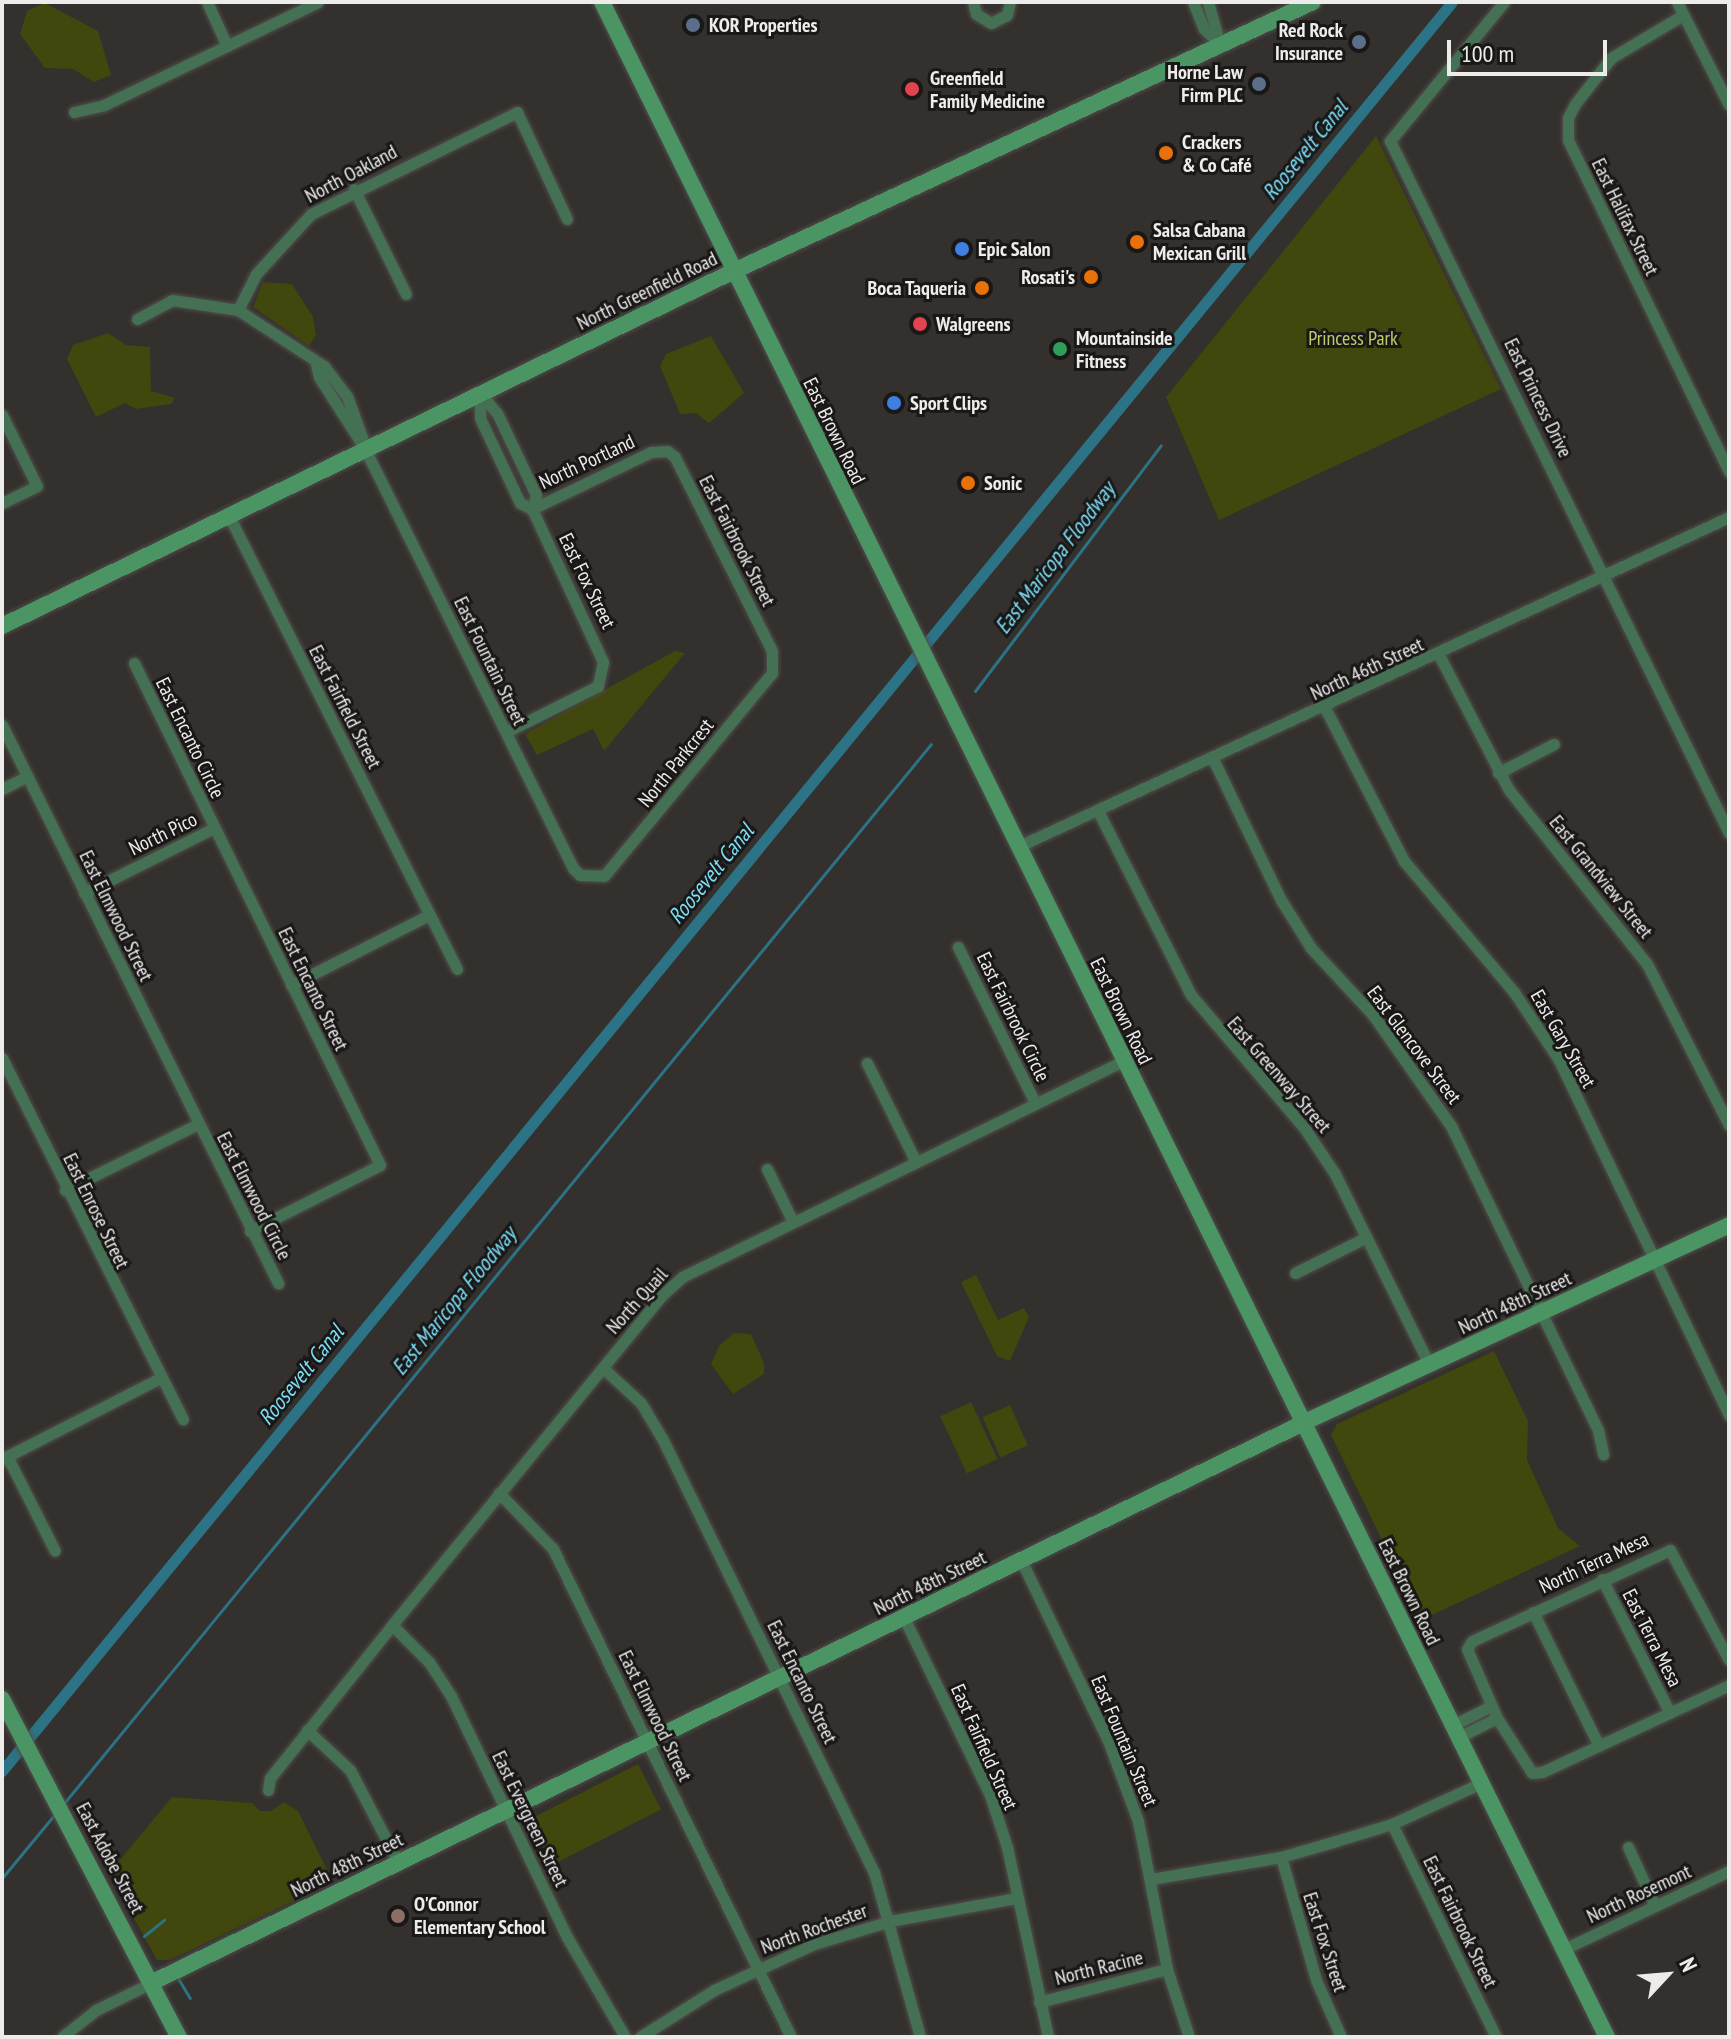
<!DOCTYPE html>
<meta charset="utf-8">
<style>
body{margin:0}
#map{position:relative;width:1731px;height:2039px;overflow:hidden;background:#33302d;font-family:"PT Sans Narrow",sans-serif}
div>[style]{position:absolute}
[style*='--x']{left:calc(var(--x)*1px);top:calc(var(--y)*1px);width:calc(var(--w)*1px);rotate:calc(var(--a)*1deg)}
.green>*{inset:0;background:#41470d;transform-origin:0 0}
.stream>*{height:3px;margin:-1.5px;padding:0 1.5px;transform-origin:1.5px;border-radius:1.5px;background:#2c7385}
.canal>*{height:11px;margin:-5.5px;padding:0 5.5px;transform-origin:5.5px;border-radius:5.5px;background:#2c7385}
.roads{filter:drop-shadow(0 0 2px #514e4b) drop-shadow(0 0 2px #514e4b)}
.street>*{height:11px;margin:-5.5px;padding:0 5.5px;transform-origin:5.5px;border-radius:5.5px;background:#447153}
.secondary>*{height:16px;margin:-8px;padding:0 8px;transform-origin:8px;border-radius:8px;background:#4b9565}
.dots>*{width:22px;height:22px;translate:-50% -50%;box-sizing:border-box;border:4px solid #191817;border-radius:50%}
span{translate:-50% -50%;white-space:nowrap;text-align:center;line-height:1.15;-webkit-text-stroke:6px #191817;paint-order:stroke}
.poi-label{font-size:20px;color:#eeeceb;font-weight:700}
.left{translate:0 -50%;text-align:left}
.right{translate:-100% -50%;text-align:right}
.street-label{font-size:20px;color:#eeeceb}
.park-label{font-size:20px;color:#bfcc6b}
.water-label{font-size:22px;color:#7cdef8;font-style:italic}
.frame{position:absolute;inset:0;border:4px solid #eeeceb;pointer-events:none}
.north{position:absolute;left:1627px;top:1935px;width:80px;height:80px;-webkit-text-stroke:6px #191817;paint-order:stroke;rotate:64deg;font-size:22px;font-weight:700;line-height:32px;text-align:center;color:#eeeceb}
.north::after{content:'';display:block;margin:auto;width:28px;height:36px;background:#eeeceb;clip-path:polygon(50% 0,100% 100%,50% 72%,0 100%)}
.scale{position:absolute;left:1447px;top:40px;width:160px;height:36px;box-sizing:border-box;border:4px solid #eeeceb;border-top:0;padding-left:10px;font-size:24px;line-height:28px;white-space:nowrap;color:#eeeceb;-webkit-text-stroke:6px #191817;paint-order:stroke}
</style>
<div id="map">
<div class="green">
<i style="clip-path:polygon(45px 3px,98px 31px,111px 75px,94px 82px,73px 69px,45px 68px,20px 34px,27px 11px)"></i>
<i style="clip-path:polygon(1376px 136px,1501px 389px,1219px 520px,1166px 397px)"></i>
<i style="clip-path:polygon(263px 282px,292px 284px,313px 317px,316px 335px,309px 346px,253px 307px)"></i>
<i style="clip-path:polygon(108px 333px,126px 345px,150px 347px,151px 391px,175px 398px,171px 404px,136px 409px,125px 403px,96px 417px,67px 359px,73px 345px)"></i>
<i style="clip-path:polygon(711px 336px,744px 393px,709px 423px,696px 413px,680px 414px,660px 366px,666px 354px)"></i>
<i style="clip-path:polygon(675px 651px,685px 653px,604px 751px,593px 729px,537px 755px,525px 734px)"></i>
<i style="clip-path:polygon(976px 1275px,998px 1320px,1024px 1308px,1029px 1317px,1010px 1361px,997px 1356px,961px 1282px)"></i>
<i style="clip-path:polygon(734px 1333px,751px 1334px,764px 1363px,764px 1374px,733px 1394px,711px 1364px,719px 1346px)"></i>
<i style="clip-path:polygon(1494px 1351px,1528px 1421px,1527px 1460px,1558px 1528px,1580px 1546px,1421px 1620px,1331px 1435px,1337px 1424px)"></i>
<i style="left:971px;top:1402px;width:63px;height:34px;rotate:65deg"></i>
<i style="left:1010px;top:1405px;width:44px;height:30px;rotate:66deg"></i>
<i style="left:638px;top:1764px;width:51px;height:122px;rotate:63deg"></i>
<i style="clip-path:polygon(172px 1797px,252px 1803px,260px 1811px,271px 1811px,284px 1802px,298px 1811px,333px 1882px,170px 1960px,157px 1960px,109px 1873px)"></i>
</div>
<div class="stream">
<i style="--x:975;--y:691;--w:308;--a:-52.9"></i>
<i style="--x:65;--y:1802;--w:1367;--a:-50.7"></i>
<i style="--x:2;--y:1878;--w:83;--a:-50.4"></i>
<i style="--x:144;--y:1936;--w:26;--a:-39"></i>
<i style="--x:179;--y:1980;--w:21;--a:59"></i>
</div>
<div class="canal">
<i style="--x:2;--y:1771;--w:2287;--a:-50.66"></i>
</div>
<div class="roads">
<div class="street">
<i style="--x:207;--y:2;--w:48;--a:65.6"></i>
<i style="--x:973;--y:2;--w:12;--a:76"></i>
<i style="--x:976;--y:14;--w:17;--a:31"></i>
<i style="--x:991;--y:23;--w:18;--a:-27"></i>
<i style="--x:1007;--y:15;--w:13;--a:-77"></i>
<i style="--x:1193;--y:2;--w:29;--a:68"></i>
<i style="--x:1204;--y:29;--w:23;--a:43"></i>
<i style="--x:1208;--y:2;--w:45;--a:74.4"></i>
<i style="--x:1504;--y:2;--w:180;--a:129.4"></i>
<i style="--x:1390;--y:141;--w:771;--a:63.9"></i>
<i style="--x:1677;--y:2;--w:115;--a:63.2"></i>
<i style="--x:1683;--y:15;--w:84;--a:149.2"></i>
<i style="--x:1611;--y:58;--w:58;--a:128"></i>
<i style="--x:1575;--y:104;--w:16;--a:117"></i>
<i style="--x:1568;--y:118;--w:22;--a:90"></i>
<i style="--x:1568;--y:140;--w:369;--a:64.1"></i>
<i style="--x:74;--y:112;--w:31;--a:-13"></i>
<i style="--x:104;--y:105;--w:237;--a:-25.7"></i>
<i style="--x:354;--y:189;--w:117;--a:63.7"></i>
<i style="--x:238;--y:310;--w:40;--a:-63.4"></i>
<i style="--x:256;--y:274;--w:81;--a:-47.5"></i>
<i style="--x:311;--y:214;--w:230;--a:-26.3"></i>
<i style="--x:517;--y:112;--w:118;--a:65"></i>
<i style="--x:137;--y:319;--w:40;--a:-28"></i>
<i style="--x:172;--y:300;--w:67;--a:8.6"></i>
<i style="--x:238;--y:310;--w:103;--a:33.1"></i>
<i style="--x:324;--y:366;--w:38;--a:53"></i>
<i style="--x:347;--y:396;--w:47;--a:70"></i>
<i style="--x:316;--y:364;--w:13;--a:77"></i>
<i style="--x:319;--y:377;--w:85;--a:57.4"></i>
<i style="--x:365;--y:449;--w:468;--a:63.6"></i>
<i style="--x:573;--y:868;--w:10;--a:45"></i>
<i style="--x:580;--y:875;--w:24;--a:2"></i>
<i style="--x:604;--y:876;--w:264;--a:-50.4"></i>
<i style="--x:772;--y:673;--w:22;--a:-90"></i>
<i style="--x:772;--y:651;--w:217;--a:-116.6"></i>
<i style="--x:675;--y:457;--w:10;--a:-143"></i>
<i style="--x:667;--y:451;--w:16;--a:176"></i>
<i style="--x:651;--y:452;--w:132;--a:154.4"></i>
<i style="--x:480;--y:393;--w:25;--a:90"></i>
<i style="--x:480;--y:418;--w:94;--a:64.8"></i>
<i style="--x:520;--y:503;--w:13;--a:27"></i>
<i style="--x:532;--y:509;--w:169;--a:65.1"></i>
<i style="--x:603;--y:662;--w:25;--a:102"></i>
<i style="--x:598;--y:686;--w:103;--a:153.4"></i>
<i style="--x:480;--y:393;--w:26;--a:50"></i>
<i style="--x:497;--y:413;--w:91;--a:64.6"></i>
<i style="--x:536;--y:495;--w:15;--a:106"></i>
<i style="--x:2;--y:415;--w:79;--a:63.8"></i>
<i style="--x:37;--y:486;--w:39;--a:154"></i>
<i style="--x:229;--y:516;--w:507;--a:63.28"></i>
<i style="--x:1439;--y:655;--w:152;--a:62.6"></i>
<i style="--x:1509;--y:790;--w:222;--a:51.6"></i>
<i style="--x:1647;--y:964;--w:181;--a:63"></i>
<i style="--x:134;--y:663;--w:559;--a:63.89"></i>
<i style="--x:380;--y:1165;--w:146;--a:153.1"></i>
<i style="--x:1325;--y:708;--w:172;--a:62.7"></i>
<i style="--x:1404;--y:861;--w:171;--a:50"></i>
<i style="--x:1514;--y:992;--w:82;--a:56.5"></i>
<i style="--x:1559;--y:1060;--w:394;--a:64.4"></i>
<i style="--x:2;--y:725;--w:623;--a:63.68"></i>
<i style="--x:1213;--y:759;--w:157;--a:64.3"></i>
<i style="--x:1281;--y:900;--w:57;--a:58"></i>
<i style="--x:1311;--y:948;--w:91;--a:47.2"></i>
<i style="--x:1373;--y:1015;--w:136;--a:54.9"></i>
<i style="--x:1451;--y:1126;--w:338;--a:64.2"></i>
<i style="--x:1598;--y:1430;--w:25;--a:78"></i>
<i style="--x:1498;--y:773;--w:63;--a:-27.4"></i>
<i style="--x:2;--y:789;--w:28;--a:-27"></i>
<i style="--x:1098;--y:811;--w:206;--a:63.2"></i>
<i style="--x:1191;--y:995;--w:176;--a:49.6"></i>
<i style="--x:1305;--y:1129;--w:54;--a:56.3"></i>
<i style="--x:1335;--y:1174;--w:212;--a:63.7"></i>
<i style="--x:1017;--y:847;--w:785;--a:-24.87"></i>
<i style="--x:84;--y:893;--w:145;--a:-26.6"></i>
<i style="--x:958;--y:947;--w:174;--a:63.7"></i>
<i style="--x:291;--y:985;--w:155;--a:-26.9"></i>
<i style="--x:2;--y:1058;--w:404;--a:63.4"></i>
<i style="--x:867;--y:1063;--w:110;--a:63.7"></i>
<i style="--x:767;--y:1169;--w:59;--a:63.9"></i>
<i style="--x:65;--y:1190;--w:148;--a:-26.4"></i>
<i style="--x:1295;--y:1273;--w:80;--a:-26.6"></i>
<i style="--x:603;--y:1368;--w:52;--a:42.6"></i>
<i style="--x:641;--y:1403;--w:43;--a:59.3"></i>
<i style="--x:663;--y:1440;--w:481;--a:64"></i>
<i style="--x:874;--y:1872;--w:171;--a:74.4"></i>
<i style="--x:7;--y:1456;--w:106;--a:63.2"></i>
<i style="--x:2;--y:1459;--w:178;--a:-27.1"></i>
<i style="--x:499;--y:1493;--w:78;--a:46"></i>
<i style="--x:553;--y:1549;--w:543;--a:64"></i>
<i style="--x:1022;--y:1562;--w:201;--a:64.3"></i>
<i style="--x:1109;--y:1743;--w:83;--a:69.6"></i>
<i style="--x:1138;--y:1821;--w:151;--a:78.9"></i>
<i style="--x:1167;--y:1969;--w:71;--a:72.1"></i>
<i style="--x:1602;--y:1579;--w:150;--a:63.1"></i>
<i style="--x:1533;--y:1612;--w:149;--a:63.8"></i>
<i style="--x:904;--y:1618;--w:197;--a:64.1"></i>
<i style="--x:990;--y:1795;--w:55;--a:71.9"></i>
<i style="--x:1007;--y:1847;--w:194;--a:77.8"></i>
<i style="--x:392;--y:1625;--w:52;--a:45"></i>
<i style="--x:429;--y:1662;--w:40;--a:57.1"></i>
<i style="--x:451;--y:1696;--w:267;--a:64.3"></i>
<i style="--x:567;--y:1937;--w:116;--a:59.9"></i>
<i style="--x:1729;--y:1660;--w:125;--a:-118.2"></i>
<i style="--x:1670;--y:1550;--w:218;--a:155.3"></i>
<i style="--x:1472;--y:1641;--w:9;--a:122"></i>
<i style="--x:1467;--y:1649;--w:75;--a:66.5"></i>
<i style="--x:1497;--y:1718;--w:65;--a:57.5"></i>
<i style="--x:1532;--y:1773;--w:10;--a:-6"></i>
<i style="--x:1542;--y:1772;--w:206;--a:-24.9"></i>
<i style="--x:1453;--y:1725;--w:42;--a:-26.6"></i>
<i style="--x:307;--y:1730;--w:59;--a:42.9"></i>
<i style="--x:350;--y:1770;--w:104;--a:62.4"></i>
<i style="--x:1459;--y:1737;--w:42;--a:-26.6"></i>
<i style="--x:268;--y:1790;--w:12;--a:-81"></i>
<i style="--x:270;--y:1778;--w:196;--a:-51.4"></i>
<i style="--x:392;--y:1625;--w:424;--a:-50.7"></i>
<i style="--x:660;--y:1297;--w:30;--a:-42"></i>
<i style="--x:682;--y:1277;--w:491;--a:-26.1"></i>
<i style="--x:1392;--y:1824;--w:237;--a:64"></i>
<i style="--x:1628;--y:1847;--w:65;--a:65.4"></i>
<i style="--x:1281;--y:1857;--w:128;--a:74.1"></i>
<i style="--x:1316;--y:1980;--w:62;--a:66.3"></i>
<i style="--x:1151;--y:1879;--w:132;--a:-9.6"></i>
<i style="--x:1281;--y:1857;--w:57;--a:-16.2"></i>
<i style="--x:1336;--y:1841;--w:59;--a:-16.9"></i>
<i style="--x:1392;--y:1824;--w:98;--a:-24.7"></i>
<i style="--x:1564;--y:1949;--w:183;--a:-25.3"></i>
<i style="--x:1039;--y:2002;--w:132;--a:-14.5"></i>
<i style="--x:62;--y:2037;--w:43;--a:-38.5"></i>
<i style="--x:96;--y:2010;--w:61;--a:-26.1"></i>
<i style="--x:640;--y:2037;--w:88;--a:-32.4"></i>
<i style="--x:714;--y:1990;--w:110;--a:-24.7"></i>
<i style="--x:814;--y:1944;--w:79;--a:-16.8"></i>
<i style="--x:890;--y:1921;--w:129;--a:-10.3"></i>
</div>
<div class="secondary">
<i style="--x:602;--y:2;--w:2270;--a:63.72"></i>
<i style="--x:2;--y:626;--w:814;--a:-25.87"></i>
<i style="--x:734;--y:271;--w:638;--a:-24.92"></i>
<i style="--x:2;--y:1699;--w:382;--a:62.4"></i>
<i style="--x:151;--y:1983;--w:1281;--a:-25.92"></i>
<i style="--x:1303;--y:1423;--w:470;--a:-24.9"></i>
</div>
</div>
<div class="dots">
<i style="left:693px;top:25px;background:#5c6f8a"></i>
<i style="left:1359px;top:42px;background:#5c6f8a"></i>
<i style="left:1259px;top:84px;background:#5c6f8a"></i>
<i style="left:912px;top:89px;background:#e0444e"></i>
<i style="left:1166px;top:153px;background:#e8710a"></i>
<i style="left:1137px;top:242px;background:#e8710a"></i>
<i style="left:962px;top:249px;background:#3f7fe0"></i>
<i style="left:1091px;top:277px;background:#e8710a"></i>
<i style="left:982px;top:288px;background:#e8710a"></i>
<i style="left:920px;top:324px;background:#e0444e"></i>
<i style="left:1060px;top:349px;background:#2e9e5b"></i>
<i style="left:894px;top:403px;background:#3f7fe0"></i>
<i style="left:968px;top:483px;background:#e8710a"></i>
<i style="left:398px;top:1916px;background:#8d6e63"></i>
</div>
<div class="poi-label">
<span class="left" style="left:709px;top:25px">KOR Properties</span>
<span class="right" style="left:1343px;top:42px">Red Rock<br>Insurance</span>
<span class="right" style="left:1243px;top:84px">Horne Law<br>Firm PLC</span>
<span class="left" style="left:930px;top:90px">Greenfield<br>Family Medicine</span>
<span class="left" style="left:1182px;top:154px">Crackers<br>&amp; Co Café</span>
<span class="left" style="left:1153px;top:242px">Salsa Cabana<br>Mexican Grill</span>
<span class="left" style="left:978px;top:249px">Epic Salon</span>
<span class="right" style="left:1075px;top:277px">Rosati's</span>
<span class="right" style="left:966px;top:288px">Boca Taqueria</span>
<span class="left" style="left:936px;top:324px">Walgreens</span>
<span class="left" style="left:1076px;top:350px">Mountainside<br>Fitness</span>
<span class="left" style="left:910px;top:403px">Sport Clips</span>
<span class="left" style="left:984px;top:483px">Sonic</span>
<span class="left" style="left:414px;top:1916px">O'Connor<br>Elementary School</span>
</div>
<div class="street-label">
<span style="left:351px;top:174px;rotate:-28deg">North Oakland</span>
<span style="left:1625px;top:217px;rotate:64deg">East Halifax Street</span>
<span style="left:647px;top:291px;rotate:-26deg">North Greenfield Road</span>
<span style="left:1538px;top:398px;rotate:64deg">East Princess Drive</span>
<span style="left:834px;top:431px;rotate:64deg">East Brown Road</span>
<span style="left:587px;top:462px;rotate:-25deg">North Portland</span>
<span style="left:737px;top:541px;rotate:63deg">East Fairbrook Street</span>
<span style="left:587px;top:581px;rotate:64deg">East Fox Street</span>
<span style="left:490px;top:661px;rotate:64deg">East Fountain Street</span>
<span style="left:1367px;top:669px;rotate:-25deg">North 46th Street</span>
<span style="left:345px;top:707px;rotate:63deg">East Fairfield Street</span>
<span style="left:190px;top:738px;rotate:64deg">East Encanto Circle</span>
<span style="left:676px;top:763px;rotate:-51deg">North Parkcrest</span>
<span style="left:163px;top:834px;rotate:-26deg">North Pico</span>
<span style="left:1601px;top:877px;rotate:51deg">East Grandview Street</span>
<span style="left:116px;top:916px;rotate:64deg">East Elmwood Street</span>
<span style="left:313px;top:989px;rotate:64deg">East Encanto Street</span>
<span style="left:1121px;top:1011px;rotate:64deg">East Brown Road</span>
<span style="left:1013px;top:1017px;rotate:64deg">East Fairbrook Circle</span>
<span style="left:1563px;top:1039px;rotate:60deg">East Gary Street</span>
<span style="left:1414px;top:1045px;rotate:53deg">East Glencove Street</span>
<span style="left:1279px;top:1075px;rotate:49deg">East Greenway Street</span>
<span style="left:254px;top:1196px;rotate:63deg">East Elmwood Circle</span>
<span style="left:96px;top:1211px;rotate:64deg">East Enrose Street</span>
<span style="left:637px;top:1301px;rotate:-48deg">North Quail</span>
<span style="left:1515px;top:1303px;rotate:-25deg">North 48th Street</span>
<span style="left:1594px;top:1563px;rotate:-25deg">North Terra Mesa</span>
<span style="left:930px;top:1583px;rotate:-26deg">North 48th Street</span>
<span style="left:1409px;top:1592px;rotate:64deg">East Brown Road</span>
<span style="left:1652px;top:1638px;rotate:63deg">East Terra Mesa</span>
<span style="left:802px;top:1682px;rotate:64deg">East Encanto Street</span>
<span style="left:655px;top:1716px;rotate:64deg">East Elmwood Street</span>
<span style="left:1124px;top:1741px;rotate:67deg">East Fountain Street</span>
<span style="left:984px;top:1747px;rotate:66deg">East Fairfield Street</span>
<span style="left:530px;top:1819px;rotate:64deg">East Evergreen Street</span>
<span style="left:110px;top:1858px;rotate:62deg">East Adobe Street</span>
<span style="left:347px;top:1865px;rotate:-26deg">North 48th Street</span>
<span style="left:1639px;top:1894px;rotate:-25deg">North Rosemont</span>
<span style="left:1460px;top:1922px;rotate:64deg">East Fairbrook Street</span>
<span style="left:814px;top:1929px;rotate:-20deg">North Rochester</span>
<span style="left:1325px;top:1942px;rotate:72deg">East Fox Street</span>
<span style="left:1099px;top:1968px;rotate:-14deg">North Racine</span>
</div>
<div class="park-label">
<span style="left:1353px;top:338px">Princess Park</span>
</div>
<div class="water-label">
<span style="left:1305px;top:150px;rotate:-51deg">Roosevelt Canal</span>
<span style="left:1055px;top:558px;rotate:-53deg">East Maricopa Floodway</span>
<span style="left:711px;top:874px;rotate:-51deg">Roosevelt Canal</span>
<span style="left:454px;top:1301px;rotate:-51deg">East Maricopa Floodway</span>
<span style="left:301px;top:1375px;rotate:-51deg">Roosevelt Canal</span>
</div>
<div class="frame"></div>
<div class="north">N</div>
<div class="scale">100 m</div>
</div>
